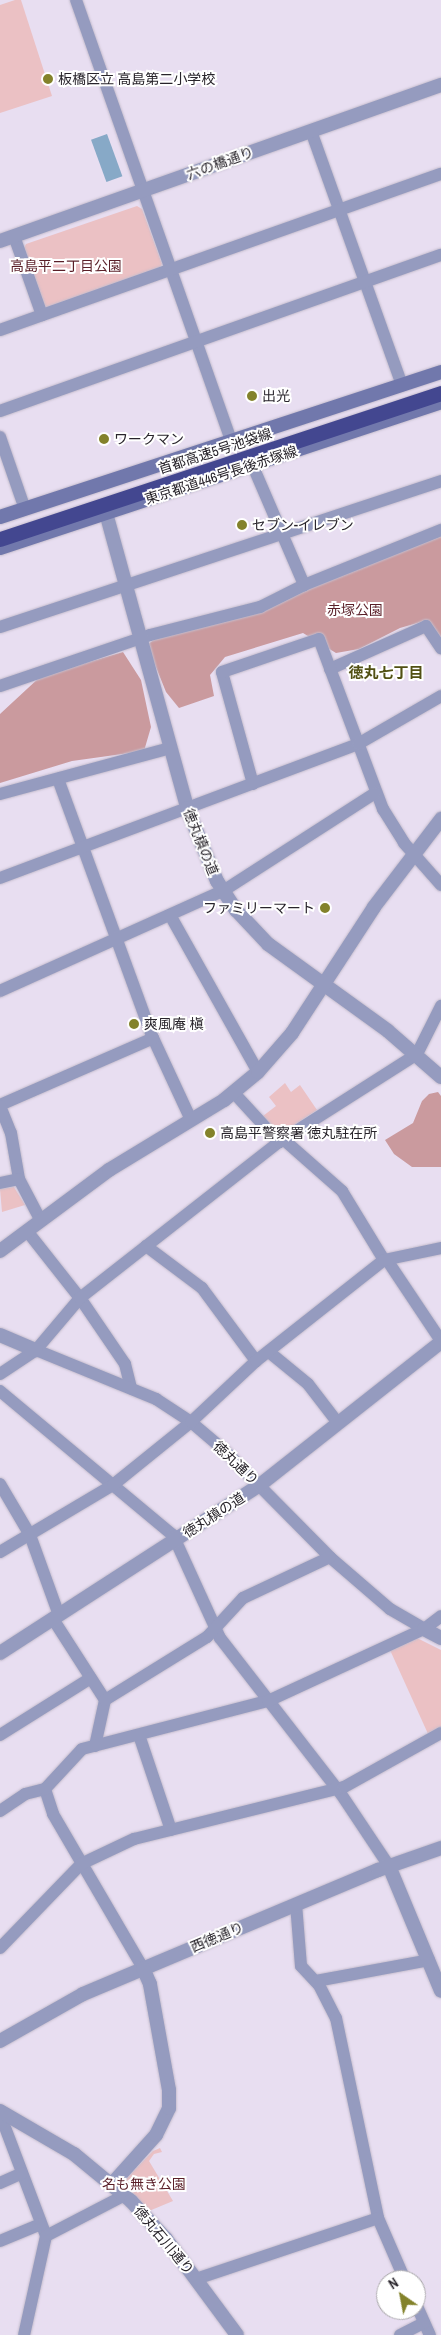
<!DOCTYPE html>
<meta charset="utf-8">
<style>
body{margin:0}
#map{position:relative;width:441px;height:2335px;overflow:hidden;background:#e8def1;font-family:"Archivo Narrow","Noto Sans JP",sans-serif}
div>[style]{position:absolute}
[style*='--x']{left:calc(var(--x)*1px);top:calc(var(--y)*1px);width:calc(var(--w)*1px);rotate:calc(var(--a)*1deg)}
.green>*{inset:0;background:#ebc1c4}
.forest>*{inset:0;background:#ca9a9e}
.water>*{inset:0;background:#87a9c7;transform-origin:0 0}
.roads{filter:drop-shadow(0 0 1px #c5bdcd) drop-shadow(0 0 1px #c5bdcd)}
.minor>*{height:12px;margin:-6px;padding:0 6px;transform-origin:6px;border-radius:6px;background:#959bbf}
.tertiary>*{height:14px;margin:-7px;padding:0 7px;transform-origin:7px;border-radius:7px;background:#959bbf}
.secondary>*{height:14px;margin:-7px;padding:0 7px;transform-origin:7px;border-radius:7px;background:#7178ac}
.motorway>*{height:15px;margin:-7.5px;padding:0 7.5px;transform-origin:7.5px;border-radius:7.5px;background:#434790}
.dots>*{width:14px;height:14px;translate:-50% -50%;box-sizing:border-box;border:2px solid #fff;border-radius:50%}
span{translate:-50% -50%;white-space:nowrap;text-align:center;line-height:1.15;-webkit-text-stroke:4px #fff;paint-order:stroke}
.poi-label{font-size:14px;color:#28242b}
.left{translate:0 -50%;text-align:left}
.right{translate:-100% -50%;text-align:right}
.street-label{font-size:14px;color:#28242b}
.park-label{font-size:14px;color:#5a1f28}
.neighbourhood-label{font-size:15px;color:#515014;font-weight:700}
.north{position:absolute;left:376px;top:2270px;width:50px;height:50px;box-sizing:border-box;background:#fff;border:1px solid #a9a7aa;border-radius:50%;rotate:327deg;font-size:14px;font-weight:700;line-height:20px;text-align:center;color:#28242b}
.north::after{content:'';display:block;margin:auto;width:18px;height:22px;background:#83822b;clip-path:polygon(50% 0,100% 100%,50% 72%,0 100%)}
</style>
<div id="map">
<div class="green">
<i style="clip-path:polygon(15px 0,21px 0,52px 96px,0 113px,0 5px)"></i>
<i style="clip-path:polygon(137px 206px,142px 209px,162px 264px,158px 270px,49px 308px,42px 305px,23px 250px,26px 244px)"></i>
<i style="clip-path:polygon(285px 1083px,291px 1092px,300px 1085px,317px 1110px,283px 1132px,276px 1131px,263px 1116px,276px 1106px,269px 1097px)"></i>
<i style="clip-path:polygon(14px 1187px,25px 1205px,2px 1212px,0 1189px)"></i>
<i style="clip-path:polygon(417px 1638px,441px 1650px,441px 1727px,429px 1736px,390px 1650px)"></i>
<i style="clip-path:polygon(160px 2148px,162px 2152px,154px 2154px,149px 2161px,173px 2201px,149px 2211px,121px 2184px,153px 2151px)"></i>
</div>
<div class="forest">
<i style="clip-path:polygon(441px 535px,441px 642px,428px 620px,400px 628px,359px 649px,336px 653px,303px 633px,225px 657px,210px 675px,214px 696px,179px 708px,166px 692px,147px 645px,169px 628px,217px 622px)"></i>
<i style="clip-path:polygon(123px 652px,141px 680px,151px 727px,144px 751px,72px 761px,0 783px,0 714px,41px 676px)"></i>
<i style="clip-path:polygon(438px 1092px,441px 1096px,441px 1167px,412px 1167px,394px 1154px,385px 1140px,413px 1123px,422px 1101px,429px 1094px)"></i>
</div>
<div class="water">
<i style="left:107px;top:134px;width:45px;height:17px;rotate:70deg"></i>
</div>
<div class="roads">
<div class="minor">
<i style="--x:76;--y:0;--w:467;--a:70.6"></i>
<i style="--x:311;--y:131;--w:270;--a:70.3"></i>
<i style="--x:14;--y:236;--w:84;--a:70.5"></i>
<i style="--x:0;--y:330;--w:468;--a:-19.5"></i>
<i style="--x:0;--y:411;--w:468;--a:-19.5"></i>
<i style="--x:0;--y:437;--w:76;--a:70.9"></i>
<i style="--x:252;--y:464;--w:132;--a:66.7"></i>
<i style="--x:0;--y:627;--w:465;--a:-18.3"></i>
<i style="--x:330;--y:669;--w:105;--a:-24.1"></i>
<i style="--x:426;--y:626;--w:27;--a:56"></i>
<i style="--x:0;--y:686;--w:158;--a:-18.8"></i>
<i style="--x:150;--y:635;--w:114;--a:-14.3"></i>
<i style="--x:260;--y:607;--w:49;--a:-26.6"></i>
<i style="--x:304;--y:585;--w:148;--a:-21.9"></i>
<i style="--x:58;--y:779;--w:276;--a:69.9"></i>
<i style="--x:153;--y:1038;--w:90;--a:65.1"></i>
<i style="--x:253;--y:784;--w:116;--a:-105.5"></i>
<i style="--x:222;--y:672;--w:102;--a:-18.8"></i>
<i style="--x:319;--y:639;--w:182;--a:69.4"></i>
<i style="--x:383;--y:809;--w:40;--a:58"></i>
<i style="--x:404;--y:843;--w:56;--a:48.6"></i>
<i style="--x:0;--y:794;--w:176;--a:-15.1"></i>
<i style="--x:0;--y:878;--w:382;--a:-20.5"></i>
<i style="--x:358;--y:744;--w:96;--a:-30"></i>
<i style="--x:170;--y:915;--w:180;--a:60.7"></i>
<i style="--x:0;--y:991;--w:244;--a:-24.2"></i>
<i style="--x:223;--y:891;--w:181;--a:-32.8"></i>
<i style="--x:234;--y:1093;--w:67;--a:47.4"></i>
<i style="--x:0;--y:1105;--w:167;--a:-23.6"></i>
<i style="--x:0;--y:1106;--w:29;--a:68"></i>
<i style="--x:11;--y:1133;--w:47;--a:80.1"></i>
<i style="--x:19;--y:1179;--w:47;--a:62.4"></i>
<i style="--x:283;--y:1139;--w:79;--a:41.4"></i>
<i style="--x:342;--y:1191;--w:81;--a:58.7"></i>
<i style="--x:0;--y:1183;--w:19;--a:-12"></i>
<i style="--x:27;--y:1231;--w:85;--a:51.7"></i>
<i style="--x:80;--y:1298;--w:80;--a:55.7"></i>
<i style="--x:125;--y:1364;--w:25;--a:76"></i>
<i style="--x:146;--y:1246;--w:70;--a:36.9"></i>
<i style="--x:202;--y:1288;--w:91;--a:53.5"></i>
<i style="--x:387;--y:1260;--w:97;--a:56.3"></i>
<i style="--x:36;--y:1350;--w:130;--a:22.2"></i>
<i style="--x:156;--y:1399;--w:42;--a:33.3"></i>
<i style="--x:191;--y:1422;--w:43;--a:40.3"></i>
<i style="--x:224;--y:1450;--w:153;--a:45.3"></i>
<i style="--x:332;--y:1559;--w:77;--a:40.8"></i>
<i style="--x:390;--y:1609;--w:39;--a:30"></i>
<i style="--x:269;--y:1352;--w:50;--a:39.4"></i>
<i style="--x:308;--y:1384;--w:49;--a:52.4"></i>
<i style="--x:0;--y:1374;--w:43;--a:-33.7"></i>
<i style="--x:36;--y:1350;--w:68;--a:-49.8"></i>
<i style="--x:80;--y:1298;--w:253;--a:-38.1"></i>
<i style="--x:279;--y:1142;--w:164;--a:-32.5"></i>
<i style="--x:417;--y:1054;--w:54;--a:-63.4"></i>
<i style="--x:0;--y:1391;--w:225;--a:39.8"></i>
<i style="--x:173;--y:1535;--w:113;--a:65.5"></i>
<i style="--x:220;--y:1638;--w:197;--a:52.2"></i>
<i style="--x:341;--y:1794;--w:87;--a:56.3"></i>
<i style="--x:0;--y:1484;--w:59;--a:59.5"></i>
<i style="--x:30;--y:1535;--w:85;--a:70.1"></i>
<i style="--x:0;--y:1552;--w:131;--a:-30.7"></i>
<i style="--x:113;--y:1485;--w:100;--a:-38.9"></i>
<i style="--x:191;--y:1422;--w:89;--a:-43.2"></i>
<i style="--x:256;--y:1361;--w:163;--a:-38.3"></i>
<i style="--x:384;--y:1260;--w:58;--a:-11.9"></i>
<i style="--x:53;--y:1619;--w:96;--a:57.3"></i>
<i style="--x:0;--y:1735;--w:107;--a:-32.1"></i>
<i style="--x:139;--y:1735;--w:100;--a:71.4"></i>
<i style="--x:95;--y:1746;--w:47;--a:-77.7"></i>
<i style="--x:105;--y:1700;--w:120;--a:-31.7"></i>
<i style="--x:207;--y:1637;--w:53;--a:-47.3"></i>
<i style="--x:243;--y:1598;--w:96;--a:-25.2"></i>
<i style="--x:45;--y:1789;--w:26;--a:72"></i>
<i style="--x:53;--y:1814;--w:178;--a:59.7"></i>
<i style="--x:0;--y:1811;--w:30;--a:-34"></i>
<i style="--x:25;--y:1794;--w:21;--a:-14"></i>
<i style="--x:45;--y:1789;--w:54;--a:-47.2"></i>
<i style="--x:82;--y:1749;--w:192;--a:-14.5"></i>
<i style="--x:268;--y:1701;--w:172;--a:-24.8"></i>
<i style="--x:424;--y:1629;--w:21;--a:-37"></i>
<i style="--x:296;--y:1904;--w:62;--a:85.4"></i>
<i style="--x:301;--y:1966;--w:26;--a:47"></i>
<i style="--x:319;--y:1985;--w:37;--a:63"></i>
<i style="--x:336;--y:2018;--w:204;--a:78.1"></i>
<i style="--x:378;--y:2218;--w:68;--a:66.5"></i>
<i style="--x:0;--y:1948;--w:117;--a:-46"></i>
<i style="--x:81;--y:1864;--w:59;--a:-25.3"></i>
<i style="--x:134;--y:1839;--w:216;--a:-13.9"></i>
<i style="--x:344;--y:1787;--w:111;--a:-29.1"></i>
<i style="--x:316;--y:1981;--w:115;--a:-10.5"></i>
<i style="--x:0;--y:2114;--w:130;--a:69.3"></i>
<i style="--x:46;--y:2236;--w:101;--a:102.5"></i>
<i style="--x:0;--y:2183;--w:24;--a:-24"></i>
<i style="--x:46;--y:2236;--w:89;--a:-27.4"></i>
<i style="--x:0;--y:2241;--w:44;--a:-22.5"></i>
<i style="--x:196;--y:2279;--w:192;--a:-18.5"></i>
<i style="--x:416;--y:2304;--w:34;--a:66"></i>
<i style="--x:400;--y:2335;--w:27;--a:-27"></i>
</div>
<div class="tertiary">
<i style="--x:0;--y:241;--w:468;--a:-19.5"></i>
<i style="--x:106;--y:513;--w:306;--a:74.6"></i>
<i style="--x:187;--y:808;--w:79;--a:67.7"></i>
<i style="--x:217;--y:881;--w:35;--a:57"></i>
<i style="--x:236;--y:910;--w:47;--a:46.7"></i>
<i style="--x:268;--y:944;--w:148;--a:35.9"></i>
<i style="--x:388;--y:1031;--w:70;--a:41"></i>
<i style="--x:0;--y:1251;--w:136;--a:-36.6"></i>
<i style="--x:109;--y:1170;--w:135;--a:-31.3"></i>
<i style="--x:224;--y:1100;--w:44;--a:-39.5"></i>
<i style="--x:258;--y:1072;--w:52;--a:-48.9"></i>
<i style="--x:292;--y:1033;--w:150;--a:-56.9"></i>
<i style="--x:374;--y:907;--w:111;--a:-52.7"></i>
<i style="--x:0;--y:1335;--w:39;--a:23"></i>
<i style="--x:424;--y:1629;--w:19;--a:28"></i>
<i style="--x:0;--y:1653;--w:310;--a:-32.9"></i>
<i style="--x:260;--y:1485;--w:231;--a:-38.3"></i>
<i style="--x:389;--y:1866;--w:135;--a:67.4"></i>
<i style="--x:0;--y:2041;--w:95;--a:-29.5"></i>
<i style="--x:83;--y:1994;--w:320;--a:-22.8"></i>
<i style="--x:378;--y:1870;--w:67;--a:-19.2"></i>
<i style="--x:0;--y:2111;--w:86;--a:30.2"></i>
<i style="--x:74;--y:2154;--w:74;--a:39.5"></i>
<i style="--x:131;--y:2201;--w:52;--a:47.4"></i>
<i style="--x:166;--y:2239;--w:119;--a:53.5"></i>
<i style="--x:112;--y:2184;--w:66;--a:-48.1"></i>
<i style="--x:156;--y:2135;--w:30;--a:-64"></i>
<i style="--x:169;--y:2108;--w:18;--a:-90"></i>
<i style="--x:169;--y:2090;--w:108;--a:-100.2"></i>
<i style="--x:150;--y:1984;--w:17;--a:-114"></i>
</div>
<div class="secondary">
<i style="--x:0;--y:517;--w:464;--a:-18.2"></i>
<i style="--x:0;--y:548;--w:465;--a:-18.3"></i>
</div>
<div class="motorway">
<i style="--x:0;--y:539;--w:465;--a:-18.3"></i>
</div>
</div>
<div class="dots">
<i style="left:48px;top:79px;background:#83822b"></i>
<i style="left:252px;top:396px;background:#83822b"></i>
<i style="left:104px;top:439px;background:#83822b"></i>
<i style="left:242px;top:525px;background:#83822b"></i>
<i style="left:325px;top:908px;background:#83822b"></i>
<i style="left:134px;top:1024px;background:#83822b"></i>
<i style="left:210px;top:1133px;background:#83822b"></i>
</div>
<div class="poi-label">
<span class="left" style="left:58px;top:79px">板橋区立 高島第二小学校</span>
<span class="left" style="left:262px;top:396px">出光</span>
<span class="left" style="left:114px;top:439px">ワークマン</span>
<span class="left" style="left:252px;top:525px">セブン-イレブン</span>
<span class="right" style="left:315px;top:908px">ファミリーマート</span>
<span class="left" style="left:144px;top:1024px">爽風庵 槇</span>
<span class="left" style="left:220px;top:1133px">高島平警察署 徳丸駐在所</span>
</div>
<div class="street-label">
<span style="left:220px;top:163px;rotate:-20deg">六の橋通り</span>
<span style="left:215px;top:451px;rotate:-18deg">首都高速5号池袋線</span>
<span style="left:221px;top:475px;rotate:-18deg">東京都道446号長後赤塚線</span>
<span style="left:201px;top:842px;rotate:68deg">徳丸槙の道</span>
<span style="left:236px;top:1463px;rotate:43deg">徳丸通り</span>
<span style="left:214px;top:1515px;rotate:-33deg">徳丸槙の道</span>
<span style="left:217px;top:1937px;rotate:-23deg">西徳通り</span>
<span style="left:164px;top:2240px;rotate:50deg">徳丸石川通り</span>
</div>
<div class="park-label">
<span style="left:66px;top:266px">高島平二丁目公園</span>
<span style="left:355px;top:610px">赤塚公園</span>
<span style="left:144px;top:2184px">名も無き公園</span>
</div>
<div class="neighbourhood-label">
<span style="left:386px;top:673px">徳丸七丁目</span>
</div>
<div class="north">N</div>
</div>
